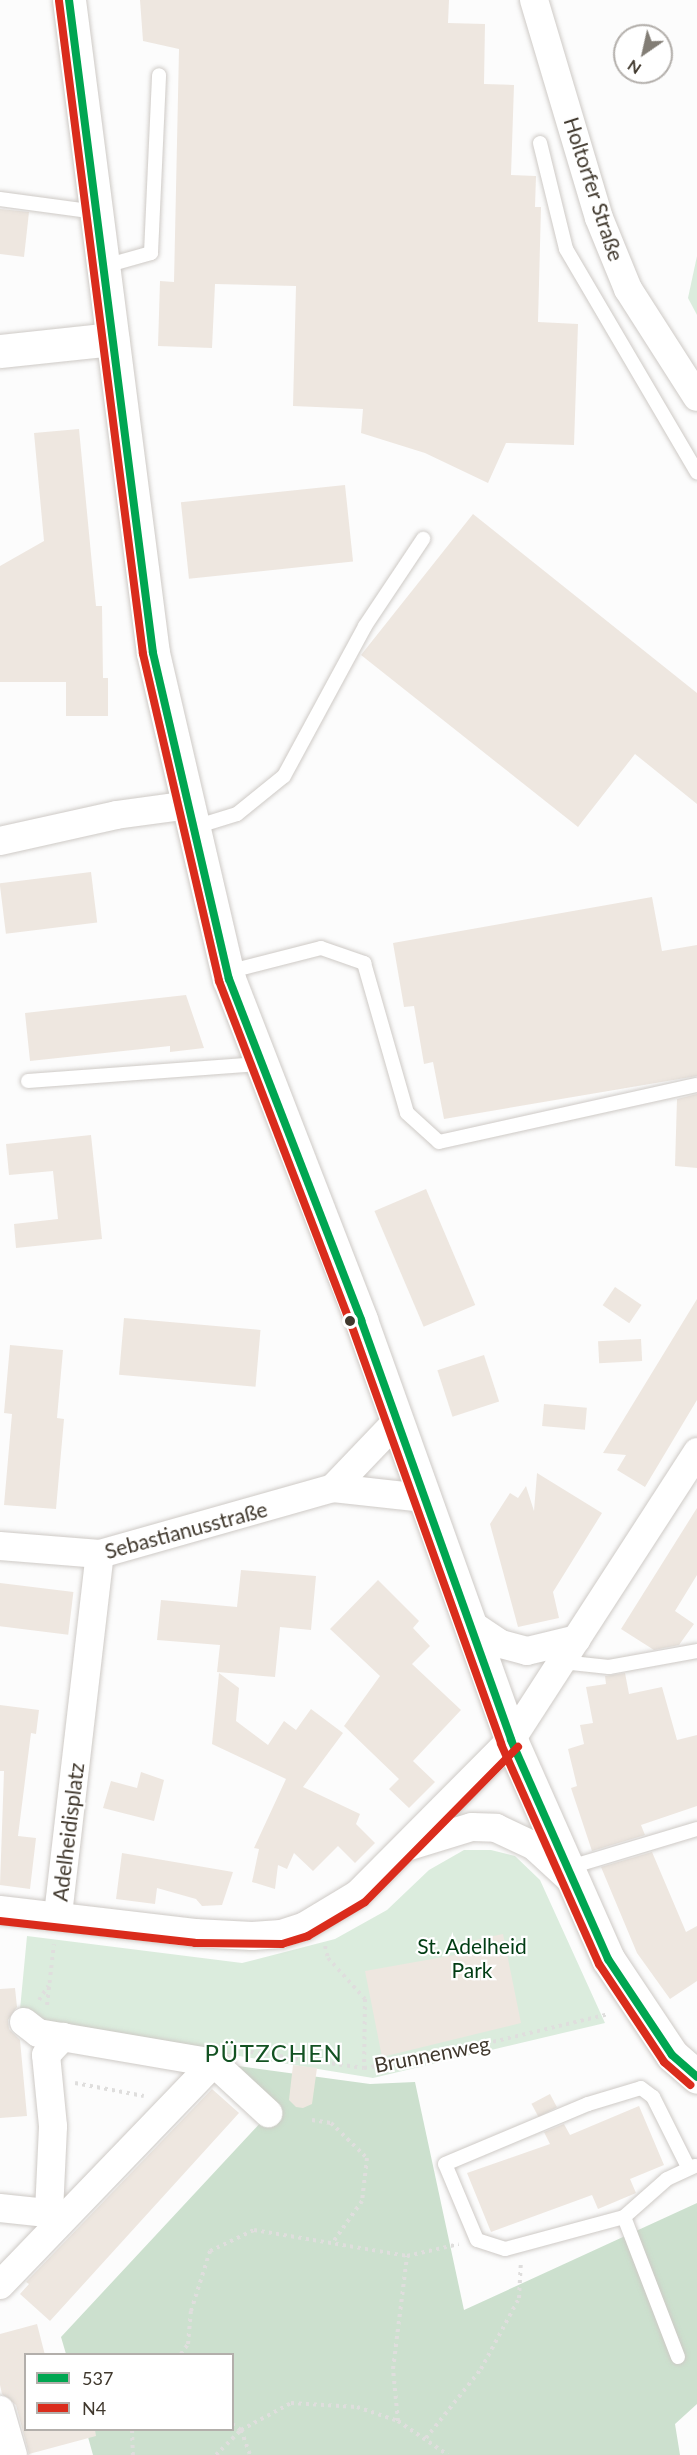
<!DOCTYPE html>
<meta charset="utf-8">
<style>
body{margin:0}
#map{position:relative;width:697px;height:2455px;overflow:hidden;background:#fcfcfc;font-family:Lato,sans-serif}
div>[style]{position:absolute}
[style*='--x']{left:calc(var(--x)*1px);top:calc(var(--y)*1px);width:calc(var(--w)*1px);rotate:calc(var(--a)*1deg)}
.green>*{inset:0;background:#dbecdd}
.forest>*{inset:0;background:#cce0ce}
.building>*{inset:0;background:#eee7e0;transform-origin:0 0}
.path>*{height:4px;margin-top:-2px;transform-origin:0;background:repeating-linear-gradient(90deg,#dfdedd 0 3px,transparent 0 7.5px)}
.roads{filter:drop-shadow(0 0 2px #cecac6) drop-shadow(0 0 2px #cecac6)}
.lane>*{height:14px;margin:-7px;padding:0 7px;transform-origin:7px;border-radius:7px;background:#fff}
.street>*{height:28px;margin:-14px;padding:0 14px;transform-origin:14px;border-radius:14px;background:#fff}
.secondary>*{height:33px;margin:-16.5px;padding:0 16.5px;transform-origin:16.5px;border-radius:16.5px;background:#fff}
.bus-1>*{height:8px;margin:-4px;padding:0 4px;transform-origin:4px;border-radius:4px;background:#00a651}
.bus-2>*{height:8px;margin:-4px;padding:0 4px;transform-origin:4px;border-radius:4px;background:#da2c1c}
.dots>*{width:16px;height:16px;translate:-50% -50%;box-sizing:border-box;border:3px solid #fff;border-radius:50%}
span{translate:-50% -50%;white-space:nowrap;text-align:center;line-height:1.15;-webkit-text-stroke:4.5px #fff;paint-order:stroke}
.street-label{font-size:21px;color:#40382d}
.park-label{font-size:21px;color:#013c13}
.quarter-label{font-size:24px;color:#135222;letter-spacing:1.5px}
.legend{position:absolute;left:24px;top:2353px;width:210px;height:78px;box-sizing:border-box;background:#fff;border:2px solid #b3afab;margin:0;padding:8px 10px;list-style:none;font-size:18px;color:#40382d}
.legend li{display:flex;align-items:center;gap:12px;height:30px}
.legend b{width:30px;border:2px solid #b3afab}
.north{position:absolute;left:613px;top:24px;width:60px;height:60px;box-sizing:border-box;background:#fff;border:2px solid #b3afab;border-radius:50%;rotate:214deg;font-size:16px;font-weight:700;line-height:24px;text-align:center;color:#40382d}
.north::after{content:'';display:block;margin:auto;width:21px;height:27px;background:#827d75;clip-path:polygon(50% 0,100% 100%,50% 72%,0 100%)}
</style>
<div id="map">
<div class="green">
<i style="clip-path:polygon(697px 256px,697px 315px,688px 298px)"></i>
<i style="clip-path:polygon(464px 1850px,491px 1850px,515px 1856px,540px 1880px,605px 2023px,373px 2078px,19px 2020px,27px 1936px,242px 1963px,335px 1939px,387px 1910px,429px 1870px)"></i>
</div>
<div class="forest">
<i style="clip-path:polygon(231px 2065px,370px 2084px,415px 2082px,464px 2310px,697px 2203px,697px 2404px,675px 2424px,680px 2455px,93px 2455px,86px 2430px,232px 2430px,232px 2354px,66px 2354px,61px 2337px,263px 2120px)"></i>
</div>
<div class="building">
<i style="clip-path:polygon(140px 0,449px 0,448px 23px,485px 24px,484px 84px,514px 85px,511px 175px,536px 176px,535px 207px,541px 207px,538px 322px,578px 324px,574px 445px,506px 443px,488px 483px,425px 453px,361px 433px,363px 409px,293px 406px,296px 286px,215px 284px,212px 348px,158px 346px,160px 281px,174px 282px,179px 49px,143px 41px)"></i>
<i style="clip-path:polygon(0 209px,29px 212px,24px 257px,0 254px)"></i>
<i style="clip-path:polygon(79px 429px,96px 606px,102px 606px,103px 678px,108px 678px,108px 716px,66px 716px,66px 682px,0 682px,0 566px,44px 541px,34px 433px)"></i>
<i style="left:345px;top:485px;width:77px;height:165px;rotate:84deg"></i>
<i style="clip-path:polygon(473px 514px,697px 693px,697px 804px,635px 754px,578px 827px,361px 655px)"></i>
<i style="left:91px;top:872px;width:51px;height:92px;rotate:83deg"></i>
<i style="clip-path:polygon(652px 897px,662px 951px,697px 945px,697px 1076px,444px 1119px,433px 1062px,424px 1064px,414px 1006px,404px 1007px,393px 943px)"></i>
<i style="clip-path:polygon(186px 995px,204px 1048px,170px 1052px,170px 1046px,30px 1061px,25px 1013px)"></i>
<i style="clip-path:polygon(697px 1094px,697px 1168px,675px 1166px,677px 1099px)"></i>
<i style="clip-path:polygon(91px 1135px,102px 1239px,16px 1248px,14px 1224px,58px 1219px,53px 1171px,9px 1175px,6px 1144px)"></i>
<i style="left:426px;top:1189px;width:126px;height:56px;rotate:67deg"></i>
<i style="left:615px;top:1287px;width:32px;height:22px;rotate:34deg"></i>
<i style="clip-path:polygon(697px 1299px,697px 1400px,645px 1487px,617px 1470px,626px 1455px,603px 1453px)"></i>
<i style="left:124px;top:1318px;width:137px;height:57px;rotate:5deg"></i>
<i style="left:641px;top:1339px;width:22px;height:43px;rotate:87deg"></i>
<i style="clip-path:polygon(10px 1345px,63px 1350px,57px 1418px,64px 1419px,56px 1509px,4px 1505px,12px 1414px,4px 1413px)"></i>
<i style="left:484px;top:1355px;width:49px;height:49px;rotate:72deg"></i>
<i style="left:544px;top:1404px;width:43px;height:22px;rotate:5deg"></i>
<i style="clip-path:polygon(537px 1473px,602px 1513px,553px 1592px,559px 1618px,518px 1627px,490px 1524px,510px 1493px,518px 1498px,526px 1486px,534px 1511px)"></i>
<i style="clip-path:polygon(697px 1508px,697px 1575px,675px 1611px,694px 1624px,679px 1645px,654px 1650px,621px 1629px)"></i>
<i style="clip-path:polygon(241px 1570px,316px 1576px,311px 1630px,280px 1627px,275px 1677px,217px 1672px,220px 1645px,157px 1640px,161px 1600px,237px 1607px)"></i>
<i style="clip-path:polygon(378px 1580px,419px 1621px,413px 1628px,430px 1646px,412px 1664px,461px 1710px,413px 1761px,435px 1782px,409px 1808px,389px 1789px,399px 1779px,344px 1726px,380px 1676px,330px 1629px)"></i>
<i style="left:0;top:1583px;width:74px;height:43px;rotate:7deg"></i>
<i style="clip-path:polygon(219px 1673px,239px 1688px,236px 1721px,268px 1745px,284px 1721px,296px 1730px,311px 1709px,343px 1733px,303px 1787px,360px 1814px,356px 1824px,375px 1843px,355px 1863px,338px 1846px,313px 1871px,294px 1853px,287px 1869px,278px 1865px,275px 1889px,252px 1882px,259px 1849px,254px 1848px,286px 1779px,212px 1744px)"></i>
<i style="clip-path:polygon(625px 1673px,629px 1694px,662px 1687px,677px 1740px,697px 1735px,697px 1806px,641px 1825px,645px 1835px,592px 1851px,571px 1788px,577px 1786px,568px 1749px,584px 1744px,580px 1725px,593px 1723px,586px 1687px,606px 1684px,605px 1676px)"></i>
<i style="clip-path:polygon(0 1705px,39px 1710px,36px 1734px,31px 1733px,18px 1836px,36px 1838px,30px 1889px,0 1885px,4px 1771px,0 1771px)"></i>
<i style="clip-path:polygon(141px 1772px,164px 1780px,154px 1821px,103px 1808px,111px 1781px,137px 1788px)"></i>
<i style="clip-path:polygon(652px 1852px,686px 1932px,697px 1926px,697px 1981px,670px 1999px,637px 1953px,601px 1867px)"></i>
<i style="clip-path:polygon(122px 1853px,233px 1872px,222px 1905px,202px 1906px,196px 1899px,157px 1888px,155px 1904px,116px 1899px)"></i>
<i style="clip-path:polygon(503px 1934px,521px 2023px,382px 2057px,365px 1971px,460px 1954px,457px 1944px)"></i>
<i style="clip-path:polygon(15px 1988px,17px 2007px,8px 2020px,9px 2029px,20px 2040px,27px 2116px,0 2118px,0 1989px)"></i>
<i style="clip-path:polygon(293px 2065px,317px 2068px,312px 2104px,303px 2108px,296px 2107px,289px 2100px)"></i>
<i style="clip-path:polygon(212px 2089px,239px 2113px,50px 2321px,20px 2294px,29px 2284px,26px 2282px)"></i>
<i style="left:550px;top:2094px;width:15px;height:21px;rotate:62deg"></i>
<i style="clip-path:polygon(639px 2106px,664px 2165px,630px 2179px,636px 2193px,598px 2209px,592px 2195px,491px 2232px,467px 2173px,550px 2144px,544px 2132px,564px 2124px,570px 2135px)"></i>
<i style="clip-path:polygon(37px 2324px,45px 2355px,26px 2355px,26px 2430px,95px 2430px,96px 2436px,29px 2454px,16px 2405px,2px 2394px,0 2385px,0 2334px)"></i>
</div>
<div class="path">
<i style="--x:325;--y:1946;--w:12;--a:76"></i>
<i style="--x:328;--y:1958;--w:55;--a:47.9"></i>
<i style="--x:365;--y:1999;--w:69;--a:90.8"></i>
<i style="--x:39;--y:2000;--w:17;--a:-57"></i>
<i style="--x:47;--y:2005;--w:61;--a:-83.5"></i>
<i style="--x:243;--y:2051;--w:122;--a:8"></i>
<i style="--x:364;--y:2068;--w:49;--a:-8.1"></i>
<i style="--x:413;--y:2061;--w:202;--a:-13.5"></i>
<i style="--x:75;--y:2083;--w:70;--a:10.7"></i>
<i style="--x:312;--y:2120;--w:19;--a:9"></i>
<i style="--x:331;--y:2123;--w:50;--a:44.2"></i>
<i style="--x:367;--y:2158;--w:43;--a:96.6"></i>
<i style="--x:362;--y:2201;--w:50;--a:125.3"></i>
<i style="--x:181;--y:2354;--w:12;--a:-55"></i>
<i style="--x:188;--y:2344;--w:33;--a:-85"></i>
<i style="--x:191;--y:2311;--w:63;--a:-72.4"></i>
<i style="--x:210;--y:2251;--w:49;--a:-25.5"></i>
<i style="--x:254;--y:2230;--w:155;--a:9.6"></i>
<i style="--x:407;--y:2256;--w:53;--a:-13"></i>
<i style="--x:398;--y:2421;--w:52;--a:-95.5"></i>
<i style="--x:393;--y:2369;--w:114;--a:-82.9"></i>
<i style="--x:232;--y:2424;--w:11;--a:34"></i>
<i style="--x:241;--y:2430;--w:27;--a:70"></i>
<i style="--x:132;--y:2430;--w:25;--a:88"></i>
<i style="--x:426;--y:2438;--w:88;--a:-51.4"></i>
<i style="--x:481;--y:2369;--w:81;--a:-61.8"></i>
<i style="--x:519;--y:2298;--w:34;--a:-87"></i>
<i style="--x:216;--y:2455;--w:35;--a:-45"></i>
<i style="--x:241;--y:2430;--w:57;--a:-28.4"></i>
<i style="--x:291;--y:2403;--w:66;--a:3.5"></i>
<i style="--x:357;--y:2407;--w:43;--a:18.9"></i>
<i style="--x:398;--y:2421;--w:60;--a:34.2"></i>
</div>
<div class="roads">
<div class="lane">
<i style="--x:540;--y:143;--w:109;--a:76.2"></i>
<i style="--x:566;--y:249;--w:259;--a:59.6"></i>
<i style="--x:0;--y:199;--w:97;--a:7.7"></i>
<i style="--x:105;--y:266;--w:48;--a:-15.8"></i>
<i style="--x:151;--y:253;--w:178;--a:-87.4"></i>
<i style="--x:195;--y:827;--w:44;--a:-17.2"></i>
<i style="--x:237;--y:814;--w:60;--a:-39"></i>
<i style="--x:284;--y:776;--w:170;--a:-61.6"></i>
<i style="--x:365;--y:626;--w:105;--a:-56.3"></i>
<i style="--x:227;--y:972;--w:97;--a:-14.3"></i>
<i style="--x:321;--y:948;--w:46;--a:19.2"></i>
<i style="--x:364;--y:963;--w:156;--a:74"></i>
<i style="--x:407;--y:1113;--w:43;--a:42.2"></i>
<i style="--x:439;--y:1142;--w:264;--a:-12.5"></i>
<i style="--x:28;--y:1081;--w:235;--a:-4.2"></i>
<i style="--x:562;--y:1662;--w:47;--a:6.1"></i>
<i style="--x:609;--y:1667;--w:89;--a:-10.3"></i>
<i style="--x:567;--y:1868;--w:136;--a:-16.7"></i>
<i style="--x:624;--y:2217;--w:123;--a:164.9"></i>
<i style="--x:505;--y:2249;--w:29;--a:-162"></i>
<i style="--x:477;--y:2240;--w:82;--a:-112.8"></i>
<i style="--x:445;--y:2164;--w:155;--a:-22.8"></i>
<i style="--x:588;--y:2104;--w:55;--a:-16.8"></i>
<i style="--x:641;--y:2088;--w:15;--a:37"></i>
<i style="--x:653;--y:2097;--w:78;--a:63.4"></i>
<i style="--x:678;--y:2357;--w:150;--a:-111.1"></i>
<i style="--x:624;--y:2217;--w:57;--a:-41.5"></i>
<i style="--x:667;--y:2179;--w:31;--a:-25"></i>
</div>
<div class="street">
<i style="--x:534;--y:0;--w:227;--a:73.4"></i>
<i style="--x:599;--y:218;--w:77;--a:67.8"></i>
<i style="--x:628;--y:289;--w:128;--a:57.4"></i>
<i style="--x:0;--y:841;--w:119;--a:-12.6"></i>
<i style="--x:116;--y:815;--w:75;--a:-7.7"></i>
<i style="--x:333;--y:1488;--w:93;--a:-46.3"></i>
<i style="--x:0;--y:1546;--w:100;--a:4.6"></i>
<i style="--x:100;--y:1554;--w:242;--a:-15.8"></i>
<i style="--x:333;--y:1488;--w:92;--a:6.3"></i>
<i style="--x:471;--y:1624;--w:36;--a:34"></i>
<i style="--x:501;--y:1644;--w:27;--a:15"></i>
<i style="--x:527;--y:1651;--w:51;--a:-13.5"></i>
<i style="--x:406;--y:1847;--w:69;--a:-16.9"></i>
<i style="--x:472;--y:1827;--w:24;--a:2"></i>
<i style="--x:496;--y:1828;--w:42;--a:25.3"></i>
<i style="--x:534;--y:1846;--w:52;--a:42.6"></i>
<i style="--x:0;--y:1910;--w:196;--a:6.7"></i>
<i style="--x:195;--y:1933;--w:57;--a:3"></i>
<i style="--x:252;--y:1936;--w:29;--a:-4"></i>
<i style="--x:281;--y:1934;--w:25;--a:-18"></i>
<i style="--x:305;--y:1926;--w:62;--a:-31.1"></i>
<i style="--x:358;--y:1894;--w:217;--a:-45.2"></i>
<i style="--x:511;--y:1740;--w:343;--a:-57.1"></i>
<i style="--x:58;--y:1915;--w:363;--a:-83.4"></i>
<i style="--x:24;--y:2022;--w:18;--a:38"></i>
<i style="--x:38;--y:2033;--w:179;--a:9.7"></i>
<i style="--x:214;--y:2063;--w:74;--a:42.8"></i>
<i style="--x:0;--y:2208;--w:66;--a:6.1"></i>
<i style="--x:49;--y:2212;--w:86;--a:-87.3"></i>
<i style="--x:53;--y:2126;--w:71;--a:-95.6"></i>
<i style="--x:46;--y:2055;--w:25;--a:-47"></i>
<i style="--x:0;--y:2285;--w:308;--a:-46.1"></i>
<i style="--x:0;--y:2410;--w:47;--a:73.9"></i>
</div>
<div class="secondary">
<i style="--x:69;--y:0;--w:658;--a:82.67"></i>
<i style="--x:153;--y:653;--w:335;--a:76.9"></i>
<i style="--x:229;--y:979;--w:366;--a:68.8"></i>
<i style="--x:361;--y:1320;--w:446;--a:70.3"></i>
<i style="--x:511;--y:1740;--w:240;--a:66.1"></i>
<i style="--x:608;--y:1959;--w:115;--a:56.3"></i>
<i style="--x:672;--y:2055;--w:33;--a:41"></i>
<i style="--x:0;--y:351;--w:113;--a:-6.1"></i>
</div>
</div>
<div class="bus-1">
<i style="--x:69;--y:0;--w:658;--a:82.67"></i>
<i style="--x:153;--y:653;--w:335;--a:76.9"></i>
<i style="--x:229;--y:979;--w:366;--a:68.8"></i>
<i style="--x:361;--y:1320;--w:446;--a:70.3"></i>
<i style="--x:511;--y:1740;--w:240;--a:66.1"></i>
<i style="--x:608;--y:1959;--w:115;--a:56.3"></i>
<i style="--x:672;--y:2055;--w:33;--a:41"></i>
</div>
<div class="bus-2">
<i style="--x:59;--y:1;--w:658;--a:82.67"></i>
<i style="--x:143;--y:654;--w:336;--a:76.9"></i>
<i style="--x:219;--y:981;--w:368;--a:69"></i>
<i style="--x:351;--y:1324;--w:446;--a:70.3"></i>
<i style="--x:501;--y:1744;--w:241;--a:66"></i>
<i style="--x:599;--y:1964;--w:118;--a:56.4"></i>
<i style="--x:664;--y:2062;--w:35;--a:41"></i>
<i style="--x:0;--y:1921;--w:196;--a:6.4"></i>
<i style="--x:195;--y:1943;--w:87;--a:0.7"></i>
<i style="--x:282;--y:1944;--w:27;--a:-17"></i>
<i style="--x:308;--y:1936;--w:66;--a:-30.8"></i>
<i style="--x:365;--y:1902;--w:218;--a:-45.4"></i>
</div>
<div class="dots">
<i style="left:350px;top:1321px;background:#40382d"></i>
</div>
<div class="street-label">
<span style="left:594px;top:189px;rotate:72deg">Holtorfer Straße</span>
<span style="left:186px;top:1530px;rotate:-15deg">Sebastianusstraße</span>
<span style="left:68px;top:1832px;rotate:-83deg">Adelheidisplatz</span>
<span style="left:432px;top:2054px;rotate:-11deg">Brunnenweg</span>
</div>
<div class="park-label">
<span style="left:472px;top:1958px">St. Adelheid<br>Park</span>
</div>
<div class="quarter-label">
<span style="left:274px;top:2053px">PÜTZCHEN</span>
</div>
<ul class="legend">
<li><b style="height:8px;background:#00a651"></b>537</li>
<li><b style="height:8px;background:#da2c1c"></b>N4</li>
</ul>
<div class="north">N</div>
</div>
